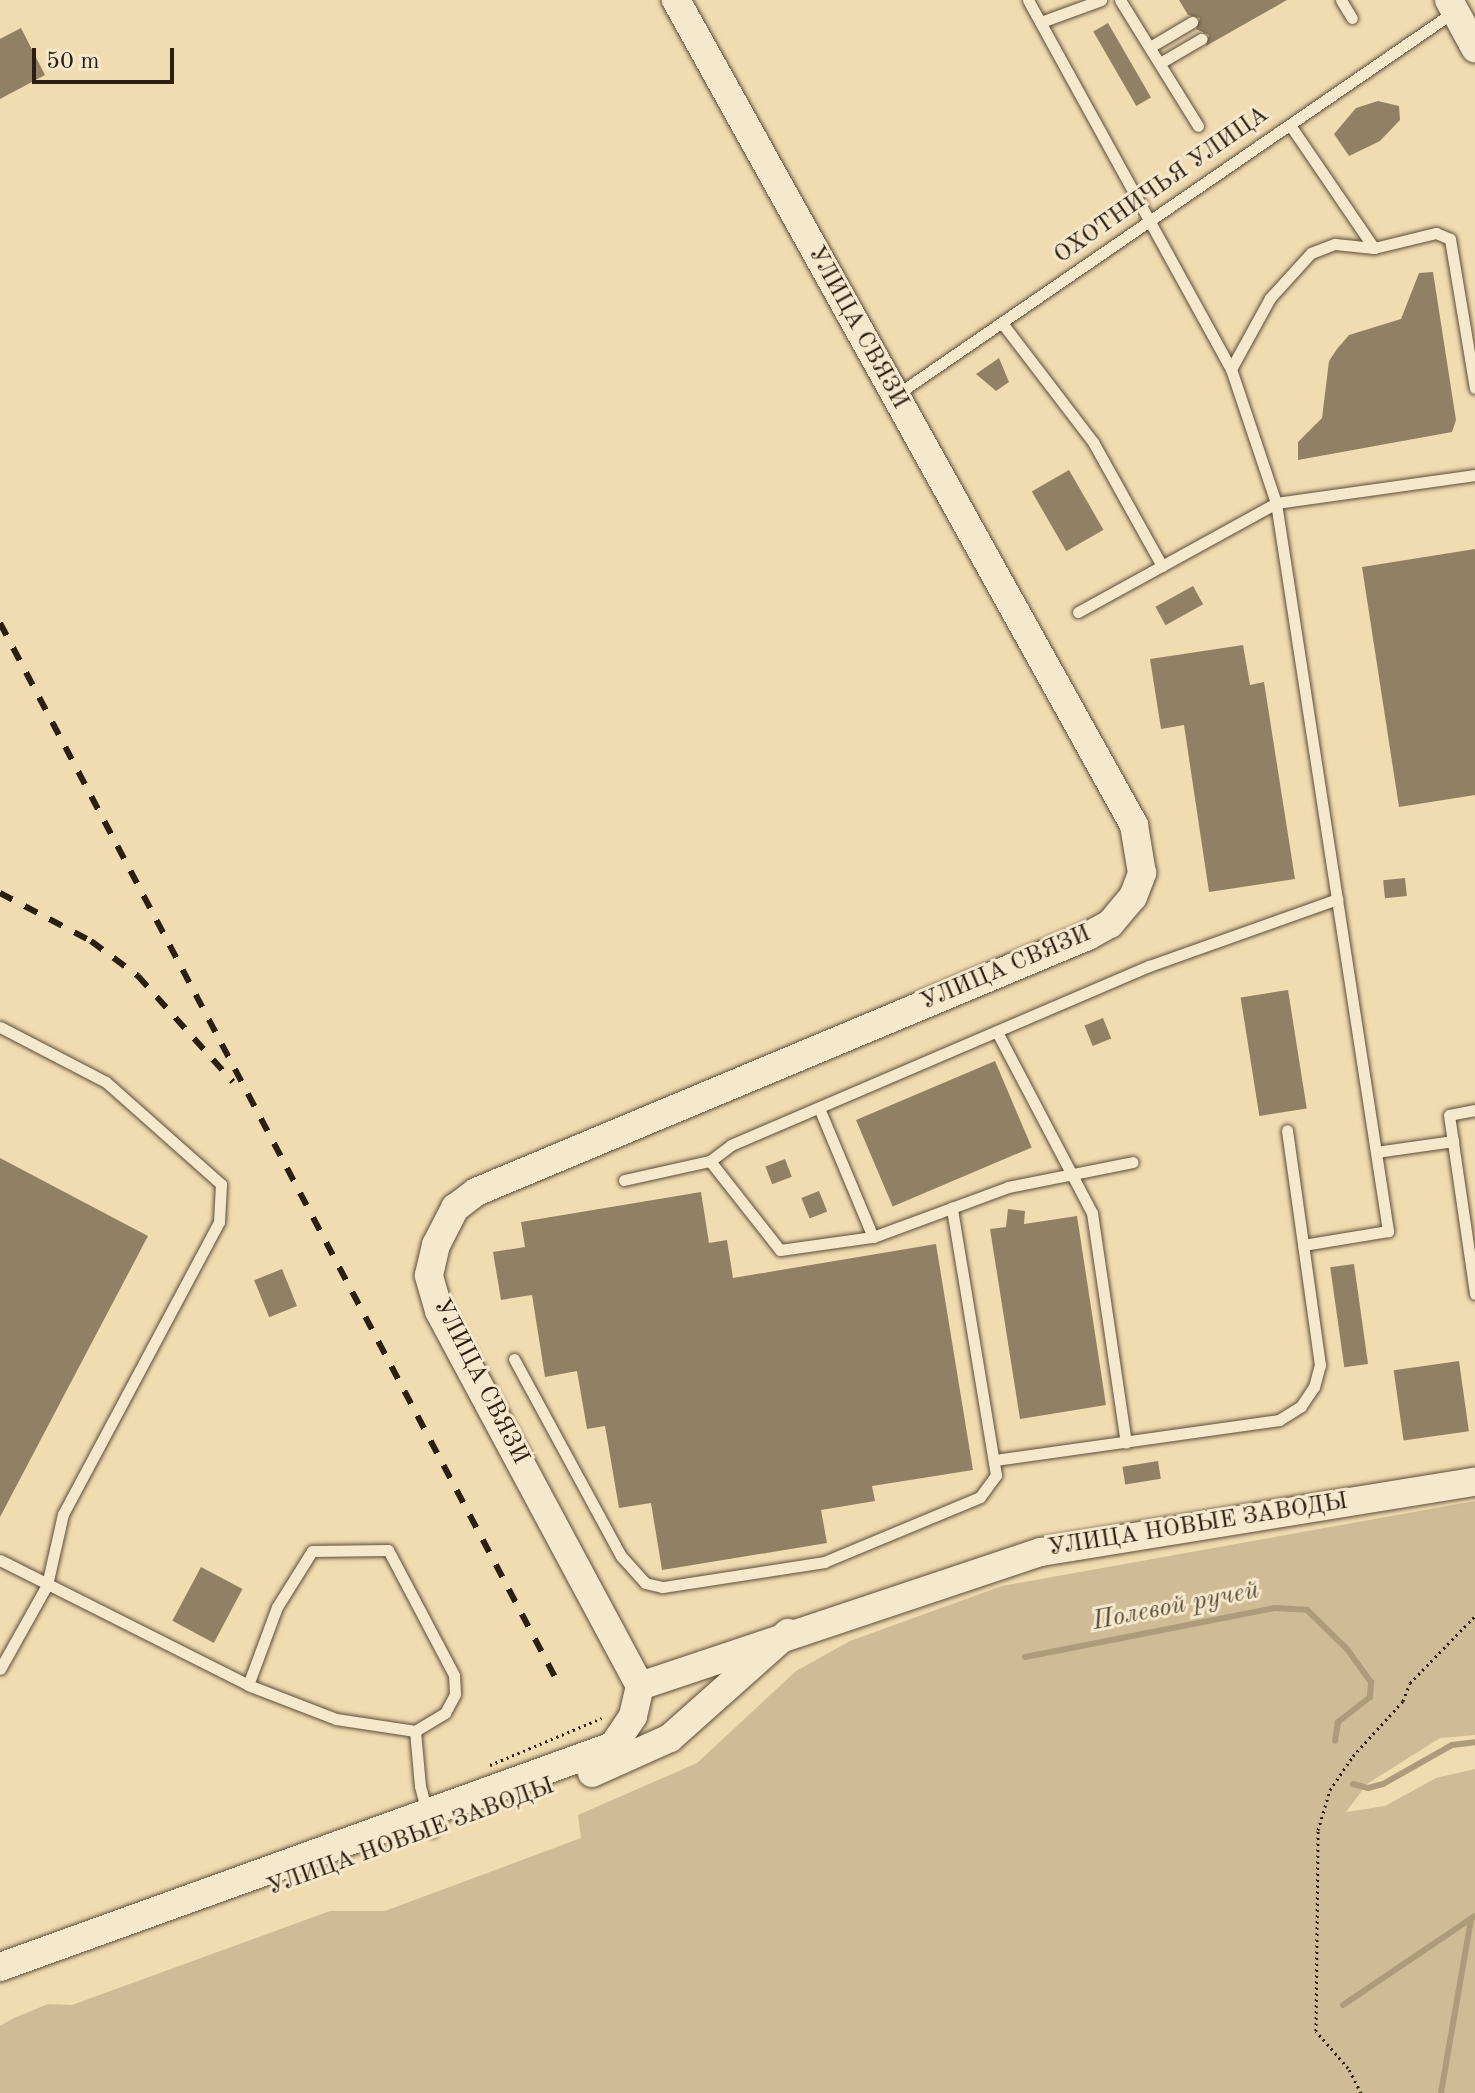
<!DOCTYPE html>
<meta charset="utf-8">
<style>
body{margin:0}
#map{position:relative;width:1475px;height:2093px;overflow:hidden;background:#f1dbb1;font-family:"Old Standard TT",serif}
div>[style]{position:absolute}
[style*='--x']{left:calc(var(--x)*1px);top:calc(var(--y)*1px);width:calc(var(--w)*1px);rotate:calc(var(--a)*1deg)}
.green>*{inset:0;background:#cfbb96}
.stream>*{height:6px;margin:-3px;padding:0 3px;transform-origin:3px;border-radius:3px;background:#ae9b7b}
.building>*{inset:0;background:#928065;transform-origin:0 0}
.path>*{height:3px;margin-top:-1.5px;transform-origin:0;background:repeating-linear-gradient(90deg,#2b1e12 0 2px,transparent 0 6px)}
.roads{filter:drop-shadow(0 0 2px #5c4d3a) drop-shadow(0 0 2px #5c4d3a)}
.service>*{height:11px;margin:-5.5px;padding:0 5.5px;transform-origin:5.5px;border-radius:5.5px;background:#f6e8cc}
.tertiary>*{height:28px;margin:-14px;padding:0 14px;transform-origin:14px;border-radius:14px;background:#f6e8cc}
.rail>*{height:6px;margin-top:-3px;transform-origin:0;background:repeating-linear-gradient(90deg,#2b1e12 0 14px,transparent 0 28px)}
span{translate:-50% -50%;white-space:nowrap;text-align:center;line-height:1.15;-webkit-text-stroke:6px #f6e8cc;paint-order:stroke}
.street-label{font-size:24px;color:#2b1e12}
.water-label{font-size:26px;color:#594a37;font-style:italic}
.scale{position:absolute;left:32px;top:48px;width:142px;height:36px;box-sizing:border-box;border:4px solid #2b1e12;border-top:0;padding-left:10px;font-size:24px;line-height:28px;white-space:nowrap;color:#2b1e12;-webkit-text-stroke:6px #f6e8cc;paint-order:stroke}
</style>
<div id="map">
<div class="green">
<i style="clip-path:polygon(1475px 1501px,1475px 1735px,1440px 1738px,1367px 1784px,1346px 1812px,1385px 1806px,1436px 1778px,1475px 1769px,1475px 2093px,0 2093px,0 2026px,14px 2018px,48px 2004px,72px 2005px,330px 1911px,385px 1911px,581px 1838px,578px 1815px,697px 1763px,796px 1671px,850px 1641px,1002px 1586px)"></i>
</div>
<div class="stream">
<i style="--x:1025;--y:1657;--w:254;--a:-11.1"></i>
<i style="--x:1274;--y:1608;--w:33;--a:3"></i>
<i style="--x:1307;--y:1610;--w:56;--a:44.3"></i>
<i style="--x:1347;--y:1649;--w:41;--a:54"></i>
<i style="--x:1371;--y:1682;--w:15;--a:94"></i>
<i style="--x:1370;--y:1697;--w:41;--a:142"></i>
<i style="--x:1338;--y:1722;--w:19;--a:99"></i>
<i style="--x:1353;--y:1784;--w:16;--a:15"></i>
<i style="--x:1368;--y:1788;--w:16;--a:-15"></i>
<i style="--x:1383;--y:1784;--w:79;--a:-29.5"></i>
<i style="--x:1452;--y:1745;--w:23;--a:-7"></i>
<i style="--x:1343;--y:2005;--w:159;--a:-34"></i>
<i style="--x:1441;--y:2093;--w:177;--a:-80.2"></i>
</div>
<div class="building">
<i style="clip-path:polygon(1179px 0,1287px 0,1206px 46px,1209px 35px,1196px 29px,1200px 18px,1188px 15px)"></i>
<i style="left:1108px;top:23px;width:86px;height:17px;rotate:60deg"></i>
<i style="clip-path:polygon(21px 28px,45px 75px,0 99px,0 39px)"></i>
<i style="clip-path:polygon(1378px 101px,1399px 106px,1400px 120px,1380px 141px,1349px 156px,1334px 134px,1356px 108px)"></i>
<i style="clip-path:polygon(1433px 272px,1456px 420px,1452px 432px,1298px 460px,1298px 442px,1322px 418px,1329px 361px,1337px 349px,1349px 335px,1401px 319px,1419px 273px)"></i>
<i style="clip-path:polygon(999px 358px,1009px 382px,996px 391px,976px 374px)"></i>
<i style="left:1069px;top:470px;width:69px;height:43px;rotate:60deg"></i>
<i style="clip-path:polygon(1475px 549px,1475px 795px,1399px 807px,1362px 567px)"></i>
<i style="left:1193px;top:586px;width:21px;height:43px;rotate:61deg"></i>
<i style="clip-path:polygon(1243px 645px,1250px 685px,1264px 682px,1295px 879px,1209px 892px,1184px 725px,1161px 729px,1150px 659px)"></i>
<i style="left:1405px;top:878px;width:18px;height:22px;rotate:84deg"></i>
<i style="left:1288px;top:990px;width:120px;height:48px;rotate:81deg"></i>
<i style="left:1103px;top:1018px;width:22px;height:20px;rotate:68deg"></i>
<i style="left:995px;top:1061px;width:94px;height:151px;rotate:67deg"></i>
<i style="clip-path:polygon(0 1158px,148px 1236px,0 1517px)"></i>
<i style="left:785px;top:1159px;width:19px;height:21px;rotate:69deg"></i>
<i style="left:819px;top:1191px;width:22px;height:19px;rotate:68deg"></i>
<i style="clip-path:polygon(701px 1192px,709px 1243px,727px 1240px,733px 1278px,936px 1244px,973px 1470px,872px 1486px,875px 1501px,821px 1510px,827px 1543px,662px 1570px,651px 1503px,619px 1508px,605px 1426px,587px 1429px,577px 1371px,545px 1377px,532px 1295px,501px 1300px,493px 1252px,525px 1247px,521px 1222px)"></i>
<i style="clip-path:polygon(1008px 1209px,1025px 1211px,1024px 1224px,1077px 1216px,1106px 1405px,1020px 1419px,990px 1229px,1006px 1227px)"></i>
<i style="left:1354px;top:1264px;width:101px;height:24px;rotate:82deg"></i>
<i style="left:282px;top:1269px;width:40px;height:30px;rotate:68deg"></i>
<i style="left:1459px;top:1361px;width:71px;height:66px;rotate:82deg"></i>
<i style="left:1158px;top:1461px;width:18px;height:36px;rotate:81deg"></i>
<i style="left:201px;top:1567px;width:47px;height:61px;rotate:28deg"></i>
</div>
<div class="path">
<i style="--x:490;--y:1765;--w:121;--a:-22.8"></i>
<i style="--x:1361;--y:2093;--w:28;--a:-117"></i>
<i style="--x:1348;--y:2068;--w:49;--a:-130.9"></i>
<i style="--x:1316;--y:2031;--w:201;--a:-89.4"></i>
<i style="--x:1318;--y:1830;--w:42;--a:-73.3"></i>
<i style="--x:1330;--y:1790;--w:41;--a:-55.9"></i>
<i style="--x:1353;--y:1756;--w:74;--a:-47.7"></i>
<i style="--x:1403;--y:1701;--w:19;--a:-69"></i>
<i style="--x:1410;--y:1683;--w:93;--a:-45.9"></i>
</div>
<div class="roads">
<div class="service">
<i style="--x:1028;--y:0;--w:421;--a:61.2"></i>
<i style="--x:1231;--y:369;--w:141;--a:71.4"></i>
<i style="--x:1276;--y:503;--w:737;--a:81.25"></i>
<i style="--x:1388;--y:1231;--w:86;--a:170.6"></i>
<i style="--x:1120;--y:0;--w:148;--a:58.2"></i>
<i style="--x:1341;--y:0;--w:21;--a:59"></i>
<i style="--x:1041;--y:22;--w:64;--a:-20.1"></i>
<i style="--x:1150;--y:47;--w:49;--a:-30.8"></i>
<i style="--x:1160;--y:63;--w:48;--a:-30.3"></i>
<i style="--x:1290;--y:125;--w:149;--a:55.7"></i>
<i style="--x:1374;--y:248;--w:64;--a:-13.6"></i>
<i style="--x:1436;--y:233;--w:15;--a:23"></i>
<i style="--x:1450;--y:239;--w:151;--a:80.5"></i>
<i style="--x:1002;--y:323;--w:150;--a:52.6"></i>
<i style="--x:1093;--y:442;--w:142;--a:60.9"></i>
<i style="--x:1231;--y:369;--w:81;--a:-61.2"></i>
<i style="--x:1270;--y:298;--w:61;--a:-47.7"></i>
<i style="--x:1311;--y:253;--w:26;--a:-21"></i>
<i style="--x:1335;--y:244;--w:39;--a:6"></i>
<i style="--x:896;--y:395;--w:678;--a:-34.49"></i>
<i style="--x:1078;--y:612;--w:226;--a:-28.8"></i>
<i style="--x:1276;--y:503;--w:201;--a:-8"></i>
<i style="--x:0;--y:1027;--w:119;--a:27.4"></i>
<i style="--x:106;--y:1082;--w:154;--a:41.6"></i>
<i style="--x:221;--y:1184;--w:38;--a:93"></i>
<i style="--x:219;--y:1222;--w:331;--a:118.1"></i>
<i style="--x:63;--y:1514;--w:73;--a:102.7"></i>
<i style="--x:47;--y:1585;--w:96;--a:119.2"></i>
<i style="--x:997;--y:1032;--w:204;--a:62.3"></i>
<i style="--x:1092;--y:1213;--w:232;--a:81.6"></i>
<i style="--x:819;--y:1108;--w:140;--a:67.3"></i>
<i style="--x:1475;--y:1110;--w:26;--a:169"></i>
<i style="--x:1449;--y:1115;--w:181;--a:81.7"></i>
<i style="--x:1376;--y:1152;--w:78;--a:-8.1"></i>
<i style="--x:710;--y:1161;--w:113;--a:51.8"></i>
<i style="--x:780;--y:1250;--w:94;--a:-8"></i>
<i style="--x:873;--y:1237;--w:144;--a:-20.3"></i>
<i style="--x:1008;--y:1187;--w:127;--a:-11.3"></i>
<i style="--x:624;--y:1180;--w:88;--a:-12.5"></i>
<i style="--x:710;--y:1161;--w:26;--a:-37"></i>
<i style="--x:731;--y:1145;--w:455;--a:-23.2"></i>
<i style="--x:1149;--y:966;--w:200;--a:-19.6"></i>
<i style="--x:514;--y:1359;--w:224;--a:61.5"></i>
<i style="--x:621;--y:1556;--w:36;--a:48"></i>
<i style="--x:645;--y:1583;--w:18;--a:13"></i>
<i style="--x:663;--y:1587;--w:163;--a:-8.8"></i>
<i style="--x:824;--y:1562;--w:169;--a:-22.6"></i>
<i style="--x:980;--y:1497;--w:27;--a:-54"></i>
<i style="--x:996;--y:1475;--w:271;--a:-99.4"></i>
<i style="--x:995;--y:1460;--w:287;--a:-8"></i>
<i style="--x:1279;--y:1420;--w:26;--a:-32"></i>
<i style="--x:1301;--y:1406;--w:23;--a:-56"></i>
<i style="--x:1314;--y:1387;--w:23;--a:-75"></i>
<i style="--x:1320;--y:1365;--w:237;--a:-98"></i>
<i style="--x:0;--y:1560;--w:278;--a:26.7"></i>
<i style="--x:248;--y:1685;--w:94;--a:21.1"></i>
<i style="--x:336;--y:1719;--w:80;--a:8.6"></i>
<i style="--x:415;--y:1731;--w:35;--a:-31"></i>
<i style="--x:445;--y:1713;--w:21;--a:-62"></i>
<i style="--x:455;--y:1694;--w:19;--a:-93"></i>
<i style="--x:454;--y:1675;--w:141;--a:-117.8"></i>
<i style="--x:388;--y:1550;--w:76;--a:179.2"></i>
<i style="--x:312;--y:1551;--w:66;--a:122"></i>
<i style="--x:277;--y:1607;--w:83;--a:110.4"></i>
<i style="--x:415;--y:1731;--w:55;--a:84.8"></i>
<i style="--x:420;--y:1786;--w:47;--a:75.1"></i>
</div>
<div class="tertiary">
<i style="--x:1449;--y:0;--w:55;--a:61.6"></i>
<i style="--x:640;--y:1686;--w:423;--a:-18.5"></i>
<i style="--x:1041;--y:1552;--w:440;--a:-9.2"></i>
<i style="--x:592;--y:1773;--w:85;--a:-24.2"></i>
<i style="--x:670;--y:1738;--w:158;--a:-41.7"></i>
<i style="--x:0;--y:1967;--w:652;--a:-19.83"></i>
<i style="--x:613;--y:1746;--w:36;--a:-56"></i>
<i style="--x:633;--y:1716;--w:31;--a:-77"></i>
<i style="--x:640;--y:1686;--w:425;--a:-118.2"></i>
<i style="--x:439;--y:1311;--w:37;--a:-106"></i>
<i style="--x:429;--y:1275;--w:31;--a:-77"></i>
<i style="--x:436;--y:1245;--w:42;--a:-62.8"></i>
<i style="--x:455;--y:1208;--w:26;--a:-37"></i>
<i style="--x:476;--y:1192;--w:663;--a:-22.7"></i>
<i style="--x:1088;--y:936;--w:25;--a:-29"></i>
<i style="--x:1110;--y:924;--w:35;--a:-50"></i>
<i style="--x:1133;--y:897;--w:26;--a:-69"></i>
<i style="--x:1142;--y:873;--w:49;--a:-99.5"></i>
<i style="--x:1134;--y:825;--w:944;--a:-119.04"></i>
</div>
</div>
<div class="rail">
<i style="--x:0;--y:623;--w:1193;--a:62.23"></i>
<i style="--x:0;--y:893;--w:103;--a:27.8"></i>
<i style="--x:91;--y:941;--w:59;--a:36.7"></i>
<i style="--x:138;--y:976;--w:142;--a:48.1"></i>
</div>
<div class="street-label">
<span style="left:1162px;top:186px;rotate:-35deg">ОХОТНИЧЬЯ УЛИЦА</span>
<span style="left:857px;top:328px;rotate:61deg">УЛИЦА СВЯЗИ</span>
<span style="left:1006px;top:969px;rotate:-23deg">УЛИЦА СВЯЗИ</span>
<span style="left:480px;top:1382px;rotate:63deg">УЛИЦА СВЯЗИ</span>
<span style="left:1198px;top:1526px;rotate:-9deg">УЛИЦА НОВЫЕ ЗАВОДЫ</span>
<span style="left:411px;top:1838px;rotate:-20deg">УЛИЦА НОВЫЕ ЗАВОДЫ</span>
</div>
<div class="water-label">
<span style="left:1176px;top:1607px;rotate:-11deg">Полевой ручей</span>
</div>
<div class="scale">50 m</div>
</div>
